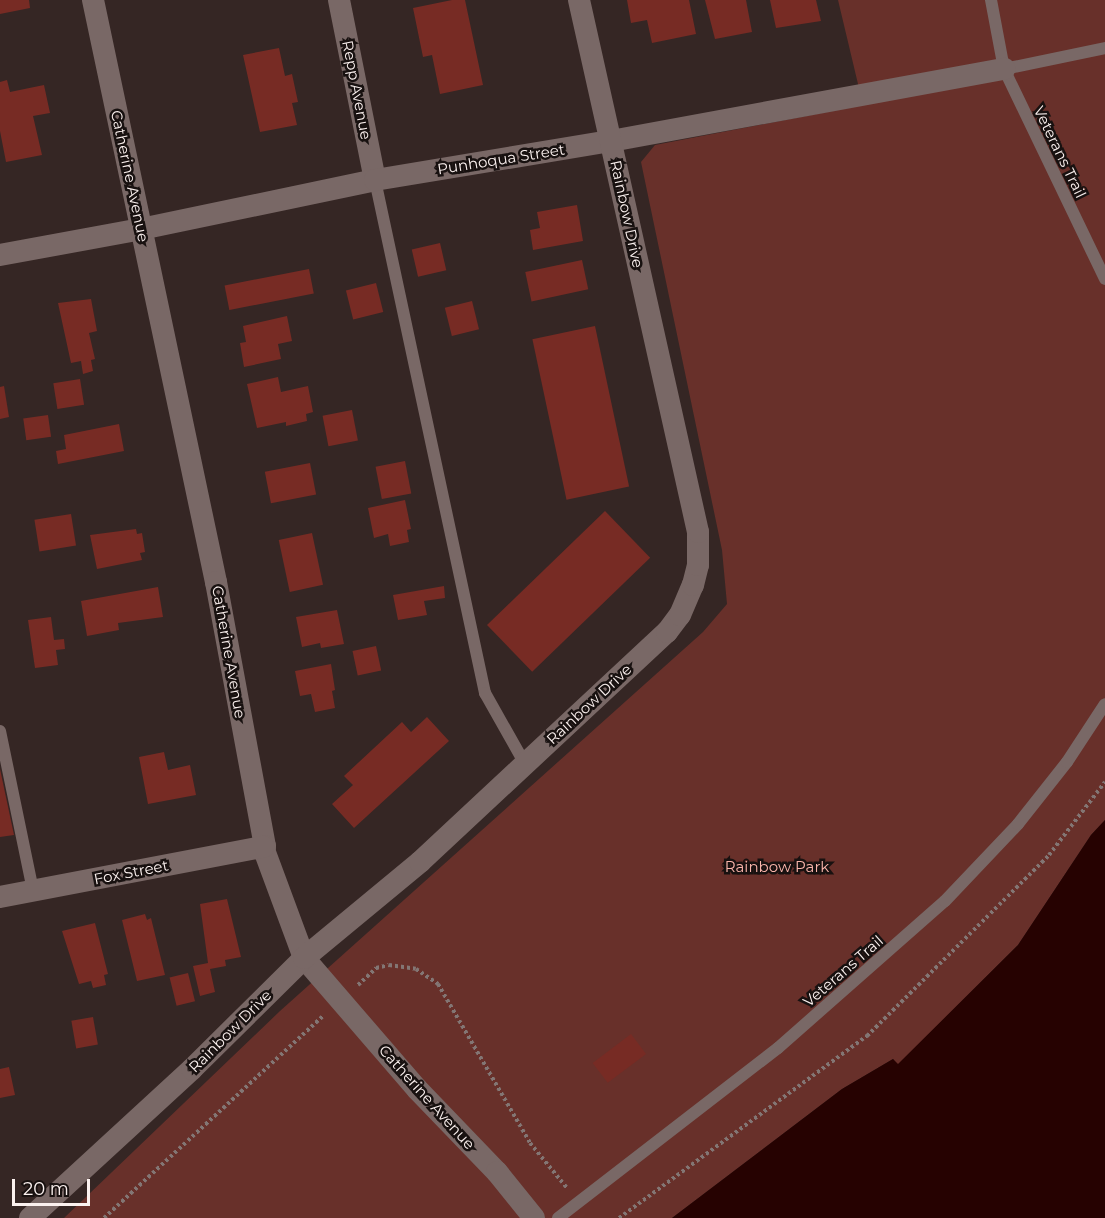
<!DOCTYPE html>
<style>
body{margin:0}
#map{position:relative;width:1105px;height:1218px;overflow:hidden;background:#352624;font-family:Montserrat,sans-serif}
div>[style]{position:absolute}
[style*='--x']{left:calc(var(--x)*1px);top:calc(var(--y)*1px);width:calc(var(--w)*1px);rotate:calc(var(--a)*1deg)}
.green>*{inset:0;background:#68302a}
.water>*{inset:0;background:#260201}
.building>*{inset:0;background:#772b24;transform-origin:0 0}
.path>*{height:4px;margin-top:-2px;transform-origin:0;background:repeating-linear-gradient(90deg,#837674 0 3px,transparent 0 6px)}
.service>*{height:12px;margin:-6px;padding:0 6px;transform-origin:6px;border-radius:6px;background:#796866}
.minor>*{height:22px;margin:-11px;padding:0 11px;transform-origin:11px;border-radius:11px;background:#796866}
span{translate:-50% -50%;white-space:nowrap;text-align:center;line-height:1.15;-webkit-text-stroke:5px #181110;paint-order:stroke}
.street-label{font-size:15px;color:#fbf1ef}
.park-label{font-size:15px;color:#fcb6ac}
.scale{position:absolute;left:12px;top:1179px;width:78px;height:27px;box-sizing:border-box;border:3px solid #fbf1ef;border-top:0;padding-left:8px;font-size:18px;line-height:21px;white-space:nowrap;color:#fbf1ef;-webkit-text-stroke:4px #181110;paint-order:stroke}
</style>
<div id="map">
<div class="green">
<i style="clip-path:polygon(838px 0,1105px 0,1105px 820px,1091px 835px,1018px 945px,898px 1065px,893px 1059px,842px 1089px,672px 1218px,64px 1218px,280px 1011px,703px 632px,727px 604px,722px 550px,641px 162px,655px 145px,863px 105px)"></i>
</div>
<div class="water">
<i style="clip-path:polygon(1105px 820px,1105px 1218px,672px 1218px,842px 1089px,893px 1059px,898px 1064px,1018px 945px,1091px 835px)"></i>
</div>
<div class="building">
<i style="clip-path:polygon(0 0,29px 0,30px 8px,0 14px)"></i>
<i style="clip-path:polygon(452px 0,465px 0,483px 85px,440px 94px,432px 55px,423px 57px,413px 8px)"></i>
<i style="clip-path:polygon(627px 0,689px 0,696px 34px,652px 43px,647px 20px,631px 23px)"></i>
<i style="clip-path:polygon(705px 0,746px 0,752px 32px,715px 39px)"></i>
<i style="clip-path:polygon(770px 0,816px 0,821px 21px,776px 28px)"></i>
<i style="clip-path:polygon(279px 48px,285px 76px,292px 74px,298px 102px,292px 103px,297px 125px,260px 132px,243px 55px)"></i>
<i style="clip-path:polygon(7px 80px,10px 92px,44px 85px,50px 113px,33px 116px,42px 155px,6px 162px,0 131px,0 82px)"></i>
<i style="clip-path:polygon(577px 205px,583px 241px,533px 250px,530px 230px,540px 228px,537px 212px)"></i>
<i style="left:440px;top:243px;width:28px;height:29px;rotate:77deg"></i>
<i style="left:582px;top:260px;width:30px;height:58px;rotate:78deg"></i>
<i style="left:309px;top:269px;width:25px;height:86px;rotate:79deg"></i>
<i style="left:376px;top:283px;width:30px;height:31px;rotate:76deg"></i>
<i style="clip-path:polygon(91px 299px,97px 331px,89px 333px,95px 359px,91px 360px,93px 371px,83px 374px,81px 361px,71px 363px,58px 303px)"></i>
<i style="left:472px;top:301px;width:29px;height:28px;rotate:76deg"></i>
<i style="clip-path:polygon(287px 316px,292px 341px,278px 344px,281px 359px,244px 367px,240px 343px,246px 342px,243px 326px)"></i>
<i style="left:595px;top:326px;width:164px;height:64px;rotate:78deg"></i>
<i style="clip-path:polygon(278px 377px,281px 392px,308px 386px,313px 412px,306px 414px,307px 421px,286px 426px,286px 422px,257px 428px,247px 384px)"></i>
<i style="left:80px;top:379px;width:26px;height:27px;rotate:81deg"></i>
<i style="clip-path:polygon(4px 386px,9px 417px,0 419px,0 387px)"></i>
<i style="left:352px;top:410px;width:31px;height:30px;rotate:79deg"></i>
<i style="left:48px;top:415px;width:22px;height:25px;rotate:82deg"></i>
<i style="clip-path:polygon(119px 424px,124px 451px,58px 464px,56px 451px,66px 449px,64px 435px)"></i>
<i style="left:405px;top:461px;width:33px;height:30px;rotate:79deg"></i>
<i style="left:310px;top:463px;width:32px;height:46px;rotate:79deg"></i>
<i style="clip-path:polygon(405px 500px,411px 529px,407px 530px,409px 542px,390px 546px,388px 534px,374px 538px,368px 508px)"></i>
<i style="left:605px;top:511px;width:65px;height:164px;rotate:46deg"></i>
<i style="left:71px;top:514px;width:32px;height:37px;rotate:81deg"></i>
<i style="clip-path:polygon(136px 529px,137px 534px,142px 533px,145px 552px,140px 553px,142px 560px,97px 569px,90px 535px)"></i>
<i style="left:312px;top:533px;width:53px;height:34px;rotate:78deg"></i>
<i style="clip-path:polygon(444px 586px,445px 598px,424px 601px,427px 615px,398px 620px,393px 595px)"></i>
<i style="clip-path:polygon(158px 587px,163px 617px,118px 623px,119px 630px,87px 636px,81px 601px)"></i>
<i style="clip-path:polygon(337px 610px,344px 644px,321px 648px,320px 643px,302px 647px,296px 617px)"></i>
<i style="clip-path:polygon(51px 617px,54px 640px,64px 639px,65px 649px,56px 650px,58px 665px,35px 668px,28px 620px)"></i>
<i style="left:376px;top:646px;width:25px;height:24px;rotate:78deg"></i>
<i style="clip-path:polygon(331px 664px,335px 690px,332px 691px,335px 708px,315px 712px,311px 694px,300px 696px,295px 671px)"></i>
<i style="clip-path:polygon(427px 717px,449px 741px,354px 828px,332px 804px,353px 785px,344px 776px,402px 722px,411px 732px)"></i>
<i style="clip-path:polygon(164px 752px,168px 770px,190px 765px,196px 795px,148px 804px,139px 757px)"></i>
<i style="clip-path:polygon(0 769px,14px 835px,0 837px)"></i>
<i style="clip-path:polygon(227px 899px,241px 957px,225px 960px,226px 966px,210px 969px,215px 992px,200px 996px,193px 966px,208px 963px,200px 904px)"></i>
<i style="clip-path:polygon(145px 914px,147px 920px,151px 918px,165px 975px,137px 981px,122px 920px)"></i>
<i style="clip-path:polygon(95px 923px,108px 974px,104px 975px,106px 985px,93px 988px,91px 981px,79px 984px,62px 931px)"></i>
<i style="left:188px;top:973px;width:29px;height:19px;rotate:76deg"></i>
<i style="left:93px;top:1017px;width:28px;height:22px;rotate:80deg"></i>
<i style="left:631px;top:1034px;width:25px;height:48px;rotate:53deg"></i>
<i style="clip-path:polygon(9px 1067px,15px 1095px,0 1098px,0 1069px)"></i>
</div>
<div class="path">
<i style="--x:358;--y:985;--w:25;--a:-43"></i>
<i style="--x:376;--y:968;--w:13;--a:-13"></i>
<i style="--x:389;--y:965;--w:27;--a:8"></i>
<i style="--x:416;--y:969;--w:27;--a:34"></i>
<i style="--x:438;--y:984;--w:184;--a:59.9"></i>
<i style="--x:530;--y:1143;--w:58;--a:50.6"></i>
<i style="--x:104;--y:1218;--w:298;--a:-42.7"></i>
<i style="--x:619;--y:1218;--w:308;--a:-36.3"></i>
<i style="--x:867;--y:1036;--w:257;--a:-44.8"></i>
<i style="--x:1049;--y:855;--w:92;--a:-52.5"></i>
</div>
<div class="service">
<i style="--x:991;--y:0;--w:70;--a:79.3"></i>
<i style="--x:1004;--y:69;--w:233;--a:64.3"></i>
<i style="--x:1004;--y:69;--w:103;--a:-11.7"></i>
<i style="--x:375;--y:180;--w:525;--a:77.9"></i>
<i style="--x:485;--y:693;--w:81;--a:60.6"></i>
<i style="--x:0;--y:731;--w:163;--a:78.3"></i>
<i style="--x:558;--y:1218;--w:278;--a:-37.7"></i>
<i style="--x:778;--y:1048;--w:222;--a:-41.4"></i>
<i style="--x:945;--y:901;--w:106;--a:-46.5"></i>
<i style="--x:1018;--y:824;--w:79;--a:-51.7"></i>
<i style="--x:1067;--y:762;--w:69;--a:-56.8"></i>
</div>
<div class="minor">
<i style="--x:93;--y:0;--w:595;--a:78.07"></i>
<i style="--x:216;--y:582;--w:269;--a:79.5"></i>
<i style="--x:265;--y:846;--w:2;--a:153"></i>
<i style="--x:263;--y:847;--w:118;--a:69.7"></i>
<i style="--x:304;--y:958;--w:173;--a:49.2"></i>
<i style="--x:417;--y:1089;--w:115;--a:46.1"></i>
<i style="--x:497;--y:1172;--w:59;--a:51.2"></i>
<i style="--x:339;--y:0;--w:184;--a:78.7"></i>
<i style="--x:0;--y:255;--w:143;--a:-10.4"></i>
<i style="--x:141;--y:229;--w:239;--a:-11.8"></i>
<i style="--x:375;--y:180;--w:239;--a:-9.4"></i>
<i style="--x:611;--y:141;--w:400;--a:-10.4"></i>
<i style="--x:0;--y:897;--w:268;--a:-10.8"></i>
<i style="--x:30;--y:1218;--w:220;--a:-42.6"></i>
<i style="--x:192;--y:1069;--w:158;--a:-44.7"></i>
<i style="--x:304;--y:958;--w:151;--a:-39.6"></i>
<i style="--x:420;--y:862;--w:338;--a:-43"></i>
<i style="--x:667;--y:632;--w:21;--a:-53"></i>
<i style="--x:680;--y:615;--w:33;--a:-67"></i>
<i style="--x:693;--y:585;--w:21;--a:-76"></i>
<i style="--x:698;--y:565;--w:33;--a:-90"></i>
<i style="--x:698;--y:532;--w:545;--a:-102.61"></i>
</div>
<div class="street-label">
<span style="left:357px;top:90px;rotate:79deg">Repp Avenue</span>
<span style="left:1060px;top:152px;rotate:64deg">Veterans Trail</span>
<span style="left:501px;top:159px;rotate:-9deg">Punhoqua Street</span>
<span style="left:130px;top:176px;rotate:78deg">Catherine Avenue</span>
<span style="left:627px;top:214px;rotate:78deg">Rainbow Drive</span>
<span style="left:229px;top:652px;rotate:80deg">Catherine Avenue</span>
<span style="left:589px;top:704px;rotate:-43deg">Rainbow Drive</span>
<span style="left:131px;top:872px;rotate:-11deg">Fox Street</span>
<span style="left:843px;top:971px;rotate:-41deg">Veterans Trail</span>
<span style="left:230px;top:1031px;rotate:-45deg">Rainbow Drive</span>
<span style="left:427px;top:1097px;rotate:48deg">Catherine Avenue</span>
</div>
<div class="park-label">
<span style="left:777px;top:867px">Rainbow Park</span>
</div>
<div class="scale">20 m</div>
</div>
